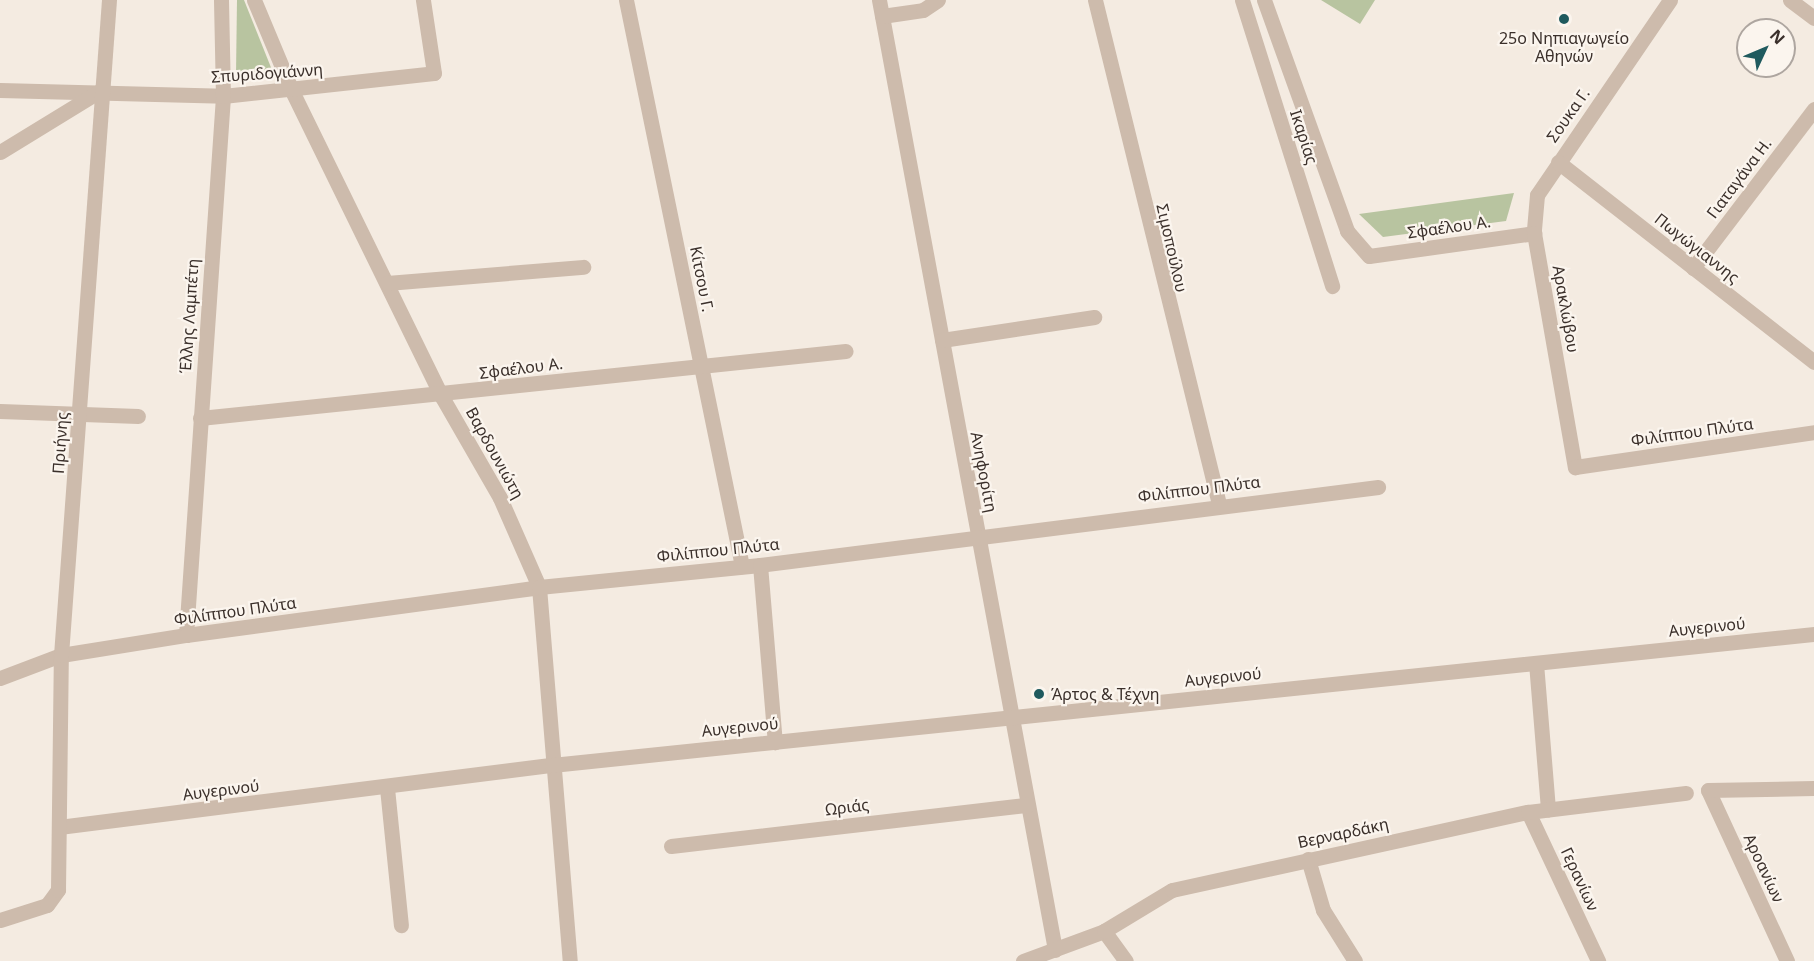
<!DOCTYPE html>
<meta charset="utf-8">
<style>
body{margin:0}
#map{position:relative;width:1814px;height:961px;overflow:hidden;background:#f4ebe1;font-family:"Noto Sans",sans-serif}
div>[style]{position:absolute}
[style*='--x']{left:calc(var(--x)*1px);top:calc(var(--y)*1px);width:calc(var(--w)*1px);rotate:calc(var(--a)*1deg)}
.green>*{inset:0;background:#b8c4a0}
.minor>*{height:15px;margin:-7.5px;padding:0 7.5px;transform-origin:7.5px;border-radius:7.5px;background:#cdbbac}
.dots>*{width:16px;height:16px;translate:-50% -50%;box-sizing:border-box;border:3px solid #fbf5ee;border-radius:50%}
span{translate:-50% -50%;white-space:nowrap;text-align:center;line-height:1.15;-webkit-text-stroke:4.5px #fbf5ee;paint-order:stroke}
.poi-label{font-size:16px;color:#3b302b}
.left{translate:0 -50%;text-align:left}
.street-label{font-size:16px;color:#3b302b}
.north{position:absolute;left:1736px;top:18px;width:60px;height:60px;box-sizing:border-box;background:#fbf5ee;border:2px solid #aea6a0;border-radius:50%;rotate:46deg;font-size:16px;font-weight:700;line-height:24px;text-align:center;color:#3b302b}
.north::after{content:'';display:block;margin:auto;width:21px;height:27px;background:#1f5a5e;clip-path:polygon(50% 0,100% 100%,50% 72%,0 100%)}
</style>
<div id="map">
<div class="green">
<i style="clip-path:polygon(237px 0,244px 0,272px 70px,236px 74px)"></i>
<i style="clip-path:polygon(1321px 0,1375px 0,1360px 24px)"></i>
<i style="clip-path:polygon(1514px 193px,1506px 221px,1383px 237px,1359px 214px)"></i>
</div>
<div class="minor">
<i style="--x:254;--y:0;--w:99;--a:67.3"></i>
<i style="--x:292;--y:91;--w:341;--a:63.9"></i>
<i style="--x:442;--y:397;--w:116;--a:60.1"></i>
<i style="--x:500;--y:498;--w:97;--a:66.3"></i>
<i style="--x:539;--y:587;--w:375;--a:85.3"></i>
<i style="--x:626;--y:0;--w:578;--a:78.42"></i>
<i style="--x:879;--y:0;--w:966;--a:79.5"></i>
<i style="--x:1095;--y:0;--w:519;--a:76.18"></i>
<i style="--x:1242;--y:0;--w:300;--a:72.5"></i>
<i style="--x:1264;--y:0;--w:245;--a:70.2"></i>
<i style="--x:1347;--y:231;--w:33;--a:49"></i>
<i style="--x:1369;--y:256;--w:167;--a:-7.9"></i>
<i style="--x:1670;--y:0;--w:236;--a:124.3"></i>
<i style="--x:1537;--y:195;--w:38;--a:95"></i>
<i style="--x:1534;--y:233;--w:238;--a:80.1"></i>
<i style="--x:1575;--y:467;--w:242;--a:-8.3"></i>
<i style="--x:1790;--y:0;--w:30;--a:37"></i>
<i style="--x:882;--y:16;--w:41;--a:-8.3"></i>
<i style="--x:923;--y:10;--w:18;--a:-34"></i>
<i style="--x:0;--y:90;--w:223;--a:1.5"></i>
<i style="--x:223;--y:96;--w:212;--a:-6.2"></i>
<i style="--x:434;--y:73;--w:74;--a:-98.6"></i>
<i style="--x:0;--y:152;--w:119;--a:-31.5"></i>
<i style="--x:1558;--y:162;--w:325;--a:38"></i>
<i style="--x:1693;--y:268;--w:200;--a:-52.7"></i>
<i style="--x:387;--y:283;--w:197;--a:-4.7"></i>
<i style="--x:942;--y:340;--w:154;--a:-8.6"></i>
<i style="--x:0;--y:411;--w:138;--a:2.1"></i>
<i style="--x:200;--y:418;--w:649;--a:-5.92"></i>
<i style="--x:760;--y:565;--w:178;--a:85.2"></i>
<i style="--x:186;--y:635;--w:540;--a:-86.07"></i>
<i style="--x:223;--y:96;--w:96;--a:-91.2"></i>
<i style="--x:1536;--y:663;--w:147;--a:85.3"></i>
<i style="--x:0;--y:678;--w:65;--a:-20.7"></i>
<i style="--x:61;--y:655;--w:127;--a:-9.1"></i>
<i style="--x:186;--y:635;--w:356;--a:-7.7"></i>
<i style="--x:539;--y:587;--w:222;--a:-5.7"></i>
<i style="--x:760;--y:565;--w:623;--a:-7.19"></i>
<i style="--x:387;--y:788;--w:138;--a:84.2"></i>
<i style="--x:1528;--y:812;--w:165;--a:64.8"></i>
<i style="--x:59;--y:827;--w:497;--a:-7.2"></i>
<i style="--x:552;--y:765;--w:1269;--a:-5.93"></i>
<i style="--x:671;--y:846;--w:359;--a:-6.6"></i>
<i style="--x:1308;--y:859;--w:53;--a:73.6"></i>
<i style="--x:1323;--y:910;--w:60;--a:57.9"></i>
<i style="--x:0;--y:920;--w:49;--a:-17.7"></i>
<i style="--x:47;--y:905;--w:19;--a:-54"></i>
<i style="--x:58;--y:890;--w:235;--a:-89.3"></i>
<i style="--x:61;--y:655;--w:657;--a:-85.81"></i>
<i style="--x:1104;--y:931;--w:37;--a:54"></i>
<i style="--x:1023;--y:961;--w:86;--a:-20.3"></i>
<i style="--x:1104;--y:931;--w:79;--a:-31.1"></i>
<i style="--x:1172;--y:890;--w:364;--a:-12.4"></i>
<i style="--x:1528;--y:812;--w:159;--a:-6.9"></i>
<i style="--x:1787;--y:961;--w:188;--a:-114.8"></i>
<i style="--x:1708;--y:790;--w:106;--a:-1.1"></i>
</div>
<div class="dots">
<i style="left:1564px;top:19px;background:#1f5a5e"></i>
<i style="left:1039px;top:694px;background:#1f5a5e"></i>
</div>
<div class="poi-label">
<span style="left:1564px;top:47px">25ο Νηπιαγωγείο<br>Αθηνών</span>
<span class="left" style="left:1051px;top:694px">Άρτος &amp; Τέχνη</span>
</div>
<div class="street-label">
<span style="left:267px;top:73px;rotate:-4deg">Σπυριδογιάννη</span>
<span style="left:1568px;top:115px;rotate:-55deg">Σουκα Γ.</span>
<span style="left:1304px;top:137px;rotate:72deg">Ικαρίας</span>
<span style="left:1739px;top:178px;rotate:-53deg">Γιαταγάνα Η.</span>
<span style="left:1449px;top:227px;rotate:-8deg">Σφαέλου Α.</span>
<span style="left:1172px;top:248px;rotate:77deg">Σιμοπούλου</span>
<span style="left:1697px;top:248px;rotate:38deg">Πωγώγιαννης</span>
<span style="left:702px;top:279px;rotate:79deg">Κίτσου Γ.</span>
<span style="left:1566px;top:309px;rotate:80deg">Αρακλώβου</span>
<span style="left:189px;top:316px;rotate:-86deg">Έλλης Λαμπέτη</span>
<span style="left:521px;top:368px;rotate:-7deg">Σφαέλου Α.</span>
<span style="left:1692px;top:432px;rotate:-8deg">Φιλίππου Πλύτα</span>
<span style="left:60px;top:443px;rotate:-86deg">Πριήνης</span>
<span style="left:495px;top:453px;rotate:61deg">Βαρδουνιώτη</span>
<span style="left:984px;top:472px;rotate:79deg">Ανηφορίτη</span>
<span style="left:1199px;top:489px;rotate:-7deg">Φιλίππου Πλύτα</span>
<span style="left:718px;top:550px;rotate:-6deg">Φιλίππου Πλύτα</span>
<span style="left:235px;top:611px;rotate:-8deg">Φιλίππου Πλύτα</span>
<span style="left:1707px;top:627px;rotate:-6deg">Αυγερινού</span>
<span style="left:1223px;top:677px;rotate:-6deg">Αυγερινού</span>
<span style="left:740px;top:727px;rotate:-6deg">Αυγερινού</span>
<span style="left:221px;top:790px;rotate:-7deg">Αυγερινού</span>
<span style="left:847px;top:807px;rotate:-7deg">Ωριάς</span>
<span style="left:1343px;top:833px;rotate:-12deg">Βερναρδάκη</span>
<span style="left:1764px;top:868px;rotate:65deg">Αροανίων</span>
<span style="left:1580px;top:879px;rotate:65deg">Γερανίων</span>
</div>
<div class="north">N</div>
</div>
